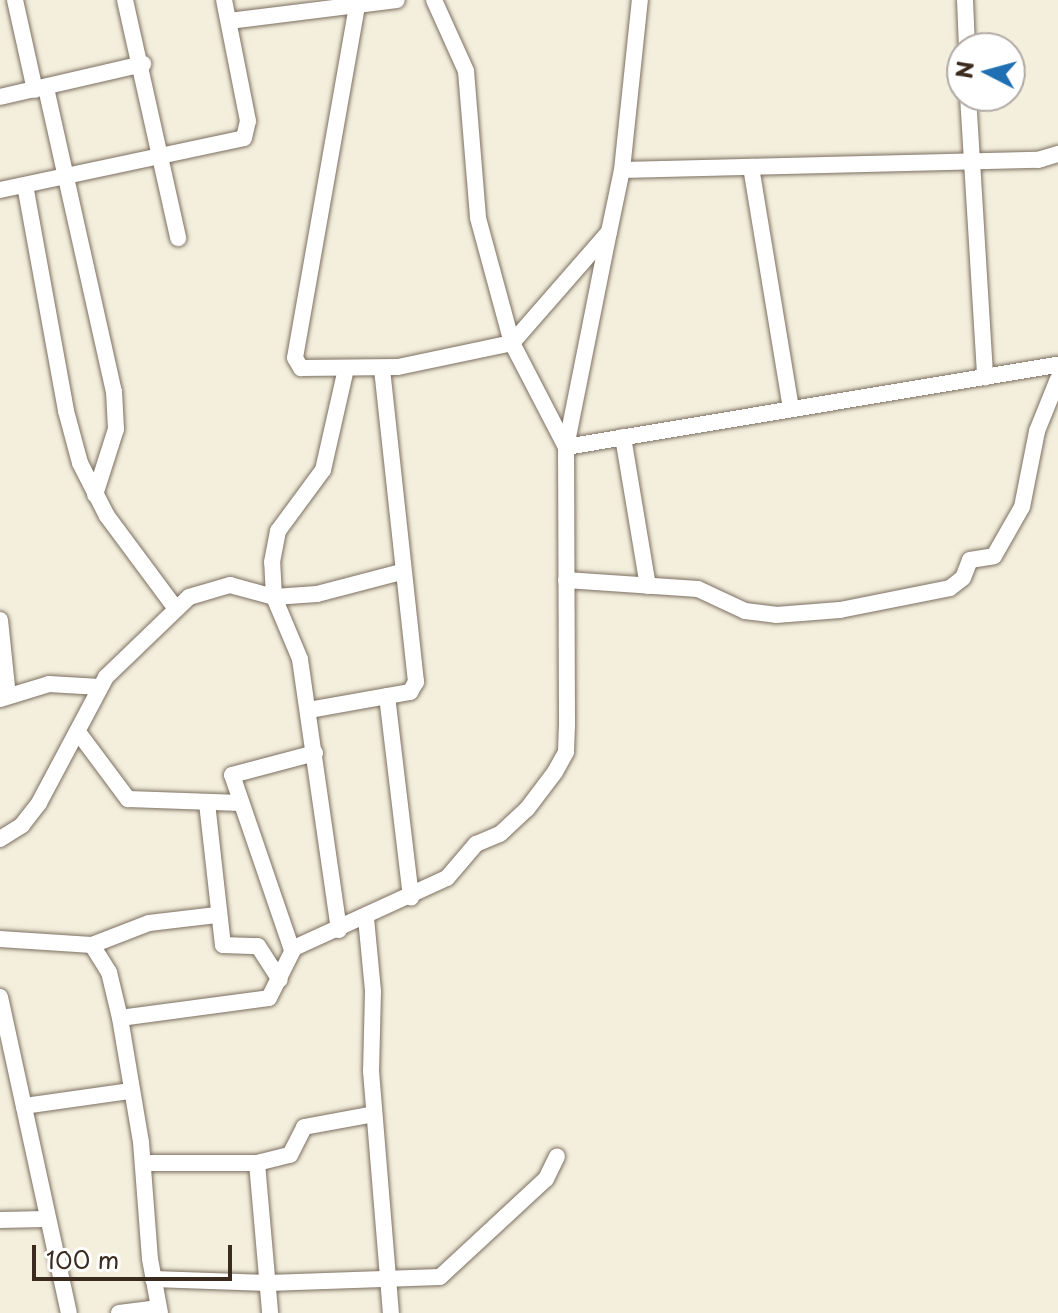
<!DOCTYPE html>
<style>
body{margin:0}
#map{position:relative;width:1058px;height:1313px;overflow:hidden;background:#f4efdd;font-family:"Playpen Sans",sans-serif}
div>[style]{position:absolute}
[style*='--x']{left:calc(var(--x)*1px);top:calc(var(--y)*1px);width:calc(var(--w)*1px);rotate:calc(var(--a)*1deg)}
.roads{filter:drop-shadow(0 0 2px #7c6f61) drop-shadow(0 0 2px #7c6f61)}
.street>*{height:16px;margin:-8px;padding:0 8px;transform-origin:8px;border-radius:8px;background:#fff}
span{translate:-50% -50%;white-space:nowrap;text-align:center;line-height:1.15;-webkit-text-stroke:6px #fff;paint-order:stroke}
.north{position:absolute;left:946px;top:32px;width:80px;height:80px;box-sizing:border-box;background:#fff;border:2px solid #b1aaa5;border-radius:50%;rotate:276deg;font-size:22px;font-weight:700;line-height:32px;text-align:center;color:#3b2a1e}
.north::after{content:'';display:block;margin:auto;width:28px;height:36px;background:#1f6fb2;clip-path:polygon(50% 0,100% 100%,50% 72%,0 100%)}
.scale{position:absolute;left:32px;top:1245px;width:200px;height:36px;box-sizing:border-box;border:4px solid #3b2a1e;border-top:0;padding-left:10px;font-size:24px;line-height:28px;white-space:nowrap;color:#3b2a1e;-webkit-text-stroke:6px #fff;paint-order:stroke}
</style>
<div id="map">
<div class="roads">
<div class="street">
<i style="--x:15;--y:0;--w:92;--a:77.5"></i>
<i style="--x:125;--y:0;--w:244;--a:77.4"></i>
<i style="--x:434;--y:0;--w:78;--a:65.7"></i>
<i style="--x:466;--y:71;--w:147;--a:85.3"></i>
<i style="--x:478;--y:218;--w:130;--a:74.8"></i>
<i style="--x:512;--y:343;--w:117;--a:62.6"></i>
<i style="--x:965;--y:0;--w:48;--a:87.6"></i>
<i style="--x:357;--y:6;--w:357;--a:100"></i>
<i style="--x:295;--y:358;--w:12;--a:59"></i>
<i style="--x:301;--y:368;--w:97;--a:-0.6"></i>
<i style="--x:398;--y:367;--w:116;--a:-11.9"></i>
<i style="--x:512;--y:343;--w:147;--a:-48.9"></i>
<i style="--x:609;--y:232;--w:63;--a:-78.2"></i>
<i style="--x:622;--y:170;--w:171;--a:-84"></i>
<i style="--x:229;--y:21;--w:169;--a:-7.1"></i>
<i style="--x:46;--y:88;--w:311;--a:77.4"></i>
<i style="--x:114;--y:391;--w:38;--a:87"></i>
<i style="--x:116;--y:429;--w:69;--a:107.7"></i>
<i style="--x:968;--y:96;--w:282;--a:86.5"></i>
<i style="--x:0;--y:97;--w:147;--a:-13"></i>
<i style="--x:751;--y:167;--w:244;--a:80.6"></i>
<i style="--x:622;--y:170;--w:416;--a:-1.4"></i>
<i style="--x:1038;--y:160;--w:21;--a:-17"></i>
<i style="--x:25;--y:185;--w:230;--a:79.7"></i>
<i style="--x:66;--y:411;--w:54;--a:74.9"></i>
<i style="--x:80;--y:463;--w:59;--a:63"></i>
<i style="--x:107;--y:516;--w:116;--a:53.4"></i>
<i style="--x:0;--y:190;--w:249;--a:-12"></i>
<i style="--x:244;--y:138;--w:17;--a:-77"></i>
<i style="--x:248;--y:121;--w:123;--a:-101.2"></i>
<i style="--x:623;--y:437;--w:151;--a:80.5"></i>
<i style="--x:566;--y:447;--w:499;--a:-9.5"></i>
<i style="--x:566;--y:580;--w:132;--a:3.9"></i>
<i style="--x:698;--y:589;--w:52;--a:25.1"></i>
<i style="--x:745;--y:611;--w:31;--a:7"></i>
<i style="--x:776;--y:615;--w:64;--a:-4.5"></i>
<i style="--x:840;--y:610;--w:112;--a:-11.3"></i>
<i style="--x:950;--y:588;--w:16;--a:-38"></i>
<i style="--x:963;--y:578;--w:19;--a:-69"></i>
<i style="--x:970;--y:560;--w:24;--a:-9"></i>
<i style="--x:994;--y:556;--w:56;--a:-60.3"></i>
<i style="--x:1022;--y:507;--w:77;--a:-78.8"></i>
<i style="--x:1037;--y:431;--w:56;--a:-68"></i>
<i style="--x:0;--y:620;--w:76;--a:84"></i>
<i style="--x:387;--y:696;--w:203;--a:83.2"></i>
<i style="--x:0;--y:699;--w:51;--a:-17"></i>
<i style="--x:49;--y:684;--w:51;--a:3.4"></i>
<i style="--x:309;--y:710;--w:103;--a:-10.1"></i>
<i style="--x:410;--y:692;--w:12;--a:-59"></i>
<i style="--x:416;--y:682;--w:316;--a:-96.2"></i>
<i style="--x:78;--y:732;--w:84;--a:53.3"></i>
<i style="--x:128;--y:799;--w:113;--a:2"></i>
<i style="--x:207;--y:803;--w:143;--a:83.6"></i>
<i style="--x:223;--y:945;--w:35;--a:2"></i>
<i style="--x:258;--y:946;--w:40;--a:57.1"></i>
<i style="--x:0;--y:839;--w:26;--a:-32"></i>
<i style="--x:22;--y:825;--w:28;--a:-52"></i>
<i style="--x:39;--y:803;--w:143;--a:-62"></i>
<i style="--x:106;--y:677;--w:115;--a:-43.9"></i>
<i style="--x:189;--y:597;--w:43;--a:-16.3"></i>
<i style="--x:230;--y:585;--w:46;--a:15.3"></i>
<i style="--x:274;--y:597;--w:43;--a:-4"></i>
<i style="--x:317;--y:594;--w:87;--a:-14.7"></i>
<i style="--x:366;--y:918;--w:73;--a:84.5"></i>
<i style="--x:373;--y:991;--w:80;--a:91.4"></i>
<i style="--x:371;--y:1071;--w:243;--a:85.3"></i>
<i style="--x:339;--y:930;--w:274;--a:-98.2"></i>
<i style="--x:300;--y:659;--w:67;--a:-112.8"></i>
<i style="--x:274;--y:597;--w:35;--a:-93"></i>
<i style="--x:272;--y:562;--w:32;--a:-79"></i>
<i style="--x:278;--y:531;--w:76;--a:-53.6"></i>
<i style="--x:323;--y:470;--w:104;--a:-77.2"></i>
<i style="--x:0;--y:939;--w:92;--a:3.7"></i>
<i style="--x:92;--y:945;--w:61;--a:-21.1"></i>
<i style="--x:149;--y:923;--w:68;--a:-6.7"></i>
<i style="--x:92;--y:945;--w:32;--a:58"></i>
<i style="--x:109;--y:972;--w:47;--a:76.6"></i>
<i style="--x:120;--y:1018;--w:126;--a:80.4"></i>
<i style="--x:141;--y:1142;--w:117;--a:85.6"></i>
<i style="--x:150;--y:1259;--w:55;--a:79.5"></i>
<i style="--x:292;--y:950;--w:185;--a:-108.9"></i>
<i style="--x:232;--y:775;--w:86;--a:-14.8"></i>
<i style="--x:0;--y:997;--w:323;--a:77.7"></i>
<i style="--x:120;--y:1018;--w:150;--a:-7.6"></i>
<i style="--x:269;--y:998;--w:56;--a:-63.4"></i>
<i style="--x:294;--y:948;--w:168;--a:-24.6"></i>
<i style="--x:447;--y:878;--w:45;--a:-49.5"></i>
<i style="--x:476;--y:844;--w:26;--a:-23"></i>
<i style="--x:500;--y:834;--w:37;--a:-43"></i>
<i style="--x:527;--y:809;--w:46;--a:-52.9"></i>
<i style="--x:555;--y:772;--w:23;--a:-61"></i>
<i style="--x:566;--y:752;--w:26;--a:-88"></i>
<i style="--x:567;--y:726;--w:279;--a:-90.2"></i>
<i style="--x:566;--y:447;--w:219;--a:-78.7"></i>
<i style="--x:24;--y:1106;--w:107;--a:-8.1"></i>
<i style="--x:143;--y:1163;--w:114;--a:0"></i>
<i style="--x:257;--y:1163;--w:34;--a:-14"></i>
<i style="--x:290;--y:1155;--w:31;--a:-63"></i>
<i style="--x:304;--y:1127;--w:71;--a:-10.5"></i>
<i style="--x:257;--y:1163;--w:151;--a:85"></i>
<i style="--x:0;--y:1220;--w:45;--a:-1.3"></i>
<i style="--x:153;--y:1279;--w:115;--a:2"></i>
<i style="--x:268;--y:1283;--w:172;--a:-2"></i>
<i style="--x:440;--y:1277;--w:144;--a:-42.8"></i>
<i style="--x:546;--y:1179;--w:25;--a:-64"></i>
<i style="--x:119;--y:1313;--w:40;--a:-7.1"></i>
</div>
</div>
<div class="north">N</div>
<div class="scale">100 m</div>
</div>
